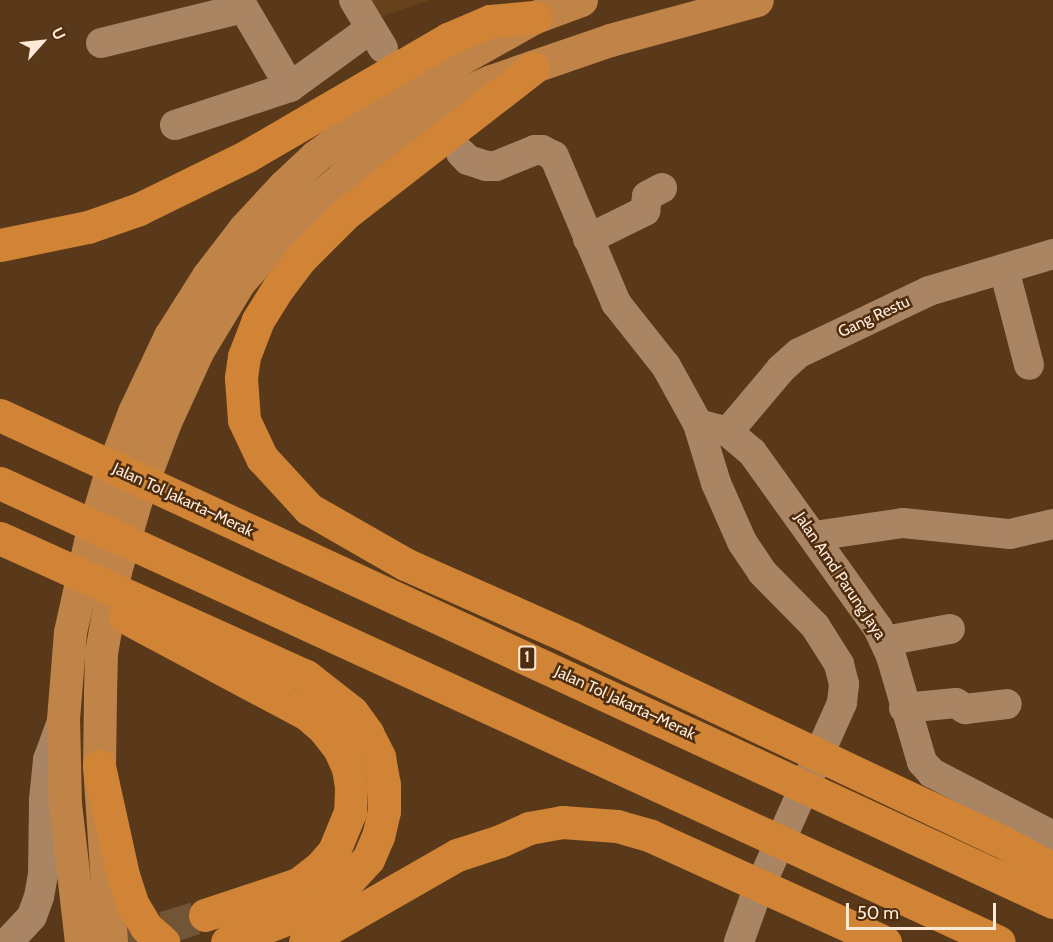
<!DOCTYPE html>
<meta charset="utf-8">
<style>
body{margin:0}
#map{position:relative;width:1053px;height:942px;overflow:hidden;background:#59391a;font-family:Cabin,sans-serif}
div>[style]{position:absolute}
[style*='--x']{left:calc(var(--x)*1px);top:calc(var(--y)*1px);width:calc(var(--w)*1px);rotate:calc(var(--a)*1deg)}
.built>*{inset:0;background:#67411b}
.highway-tunnel>*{height:33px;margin-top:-16.5px;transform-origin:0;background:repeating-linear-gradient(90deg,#725437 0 33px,transparent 0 49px)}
.minor>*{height:30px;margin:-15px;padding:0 15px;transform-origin:15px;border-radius:15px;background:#aa8564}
.major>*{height:33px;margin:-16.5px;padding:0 16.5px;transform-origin:16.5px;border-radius:16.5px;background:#c18448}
.highway>*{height:33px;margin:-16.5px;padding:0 16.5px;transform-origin:16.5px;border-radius:16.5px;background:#d18435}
span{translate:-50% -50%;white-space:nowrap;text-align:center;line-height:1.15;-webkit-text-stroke:5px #4e2e0e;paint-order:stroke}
.shield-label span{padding:2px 4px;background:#4e2e0e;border:2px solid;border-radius:4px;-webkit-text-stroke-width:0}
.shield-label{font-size:15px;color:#ffead9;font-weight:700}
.street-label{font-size:16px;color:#ffead9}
.north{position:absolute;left:12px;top:12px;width:60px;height:60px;-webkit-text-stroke:4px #4e2e0e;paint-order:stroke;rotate:63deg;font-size:16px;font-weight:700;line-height:24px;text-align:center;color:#ffead9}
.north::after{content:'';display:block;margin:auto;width:21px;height:27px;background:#ffead9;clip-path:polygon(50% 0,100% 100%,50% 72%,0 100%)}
.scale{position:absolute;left:846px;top:903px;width:150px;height:27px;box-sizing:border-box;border:3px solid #ffead9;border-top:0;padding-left:8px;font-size:18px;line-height:21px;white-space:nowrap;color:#ffead9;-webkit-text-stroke:4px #4e2e0e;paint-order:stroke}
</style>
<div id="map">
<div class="built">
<i style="clip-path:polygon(367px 0,430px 0,377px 18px)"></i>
</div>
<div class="highway-tunnel">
<i style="--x:117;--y:942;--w:92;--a:-17.1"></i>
</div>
<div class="minor">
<i style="--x:239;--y:0;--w:101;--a:59.6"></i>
<i style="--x:354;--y:0;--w:56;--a:58.9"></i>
<i style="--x:101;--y:43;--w:146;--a:-13.8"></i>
<i style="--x:175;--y:125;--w:121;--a:-18.3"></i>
<i style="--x:290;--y:87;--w:99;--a:-35.9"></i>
<i style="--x:461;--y:153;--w:10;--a:45"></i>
<i style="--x:468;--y:160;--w:19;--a:18"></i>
<i style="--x:486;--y:166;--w:10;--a:0"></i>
<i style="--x:496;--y:166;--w:42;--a:-22.3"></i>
<i style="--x:535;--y:150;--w:7;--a:0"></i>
<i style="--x:542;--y:150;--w:13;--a:27"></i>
<i style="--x:554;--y:156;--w:160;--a:67.1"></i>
<i style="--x:616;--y:303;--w:80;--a:51.6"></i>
<i style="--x:666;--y:366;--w:66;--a:61.1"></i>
<i style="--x:698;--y:424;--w:62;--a:73"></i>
<i style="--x:716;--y:483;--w:64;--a:66.2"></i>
<i style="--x:742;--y:542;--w:36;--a:56"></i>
<i style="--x:762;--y:572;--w:76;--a:45.5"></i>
<i style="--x:815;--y:626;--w:45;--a:57.7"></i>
<i style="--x:839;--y:664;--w:21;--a:76"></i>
<i style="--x:844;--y:684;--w:19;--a:96"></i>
<i style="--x:842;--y:703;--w:216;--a:114.1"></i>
<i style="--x:754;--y:900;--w:45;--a:109.7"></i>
<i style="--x:588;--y:239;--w:64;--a:-26.2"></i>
<i style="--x:645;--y:211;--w:15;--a:-82"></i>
<i style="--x:647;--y:196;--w:17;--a:-28"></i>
<i style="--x:1004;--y:269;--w:99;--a:75.4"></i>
<i style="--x:698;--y:424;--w:31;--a:15"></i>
<i style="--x:728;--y:432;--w:31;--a:40"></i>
<i style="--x:752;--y:452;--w:216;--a:54.4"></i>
<i style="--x:878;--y:628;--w:31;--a:65"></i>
<i style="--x:891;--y:656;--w:110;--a:73.7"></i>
<i style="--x:922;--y:762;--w:15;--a:48"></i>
<i style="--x:932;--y:773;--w:136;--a:27.5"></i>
<i style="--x:728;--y:432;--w:82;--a:-49.9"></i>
<i style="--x:781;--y:369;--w:24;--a:-42"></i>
<i style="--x:799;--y:353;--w:144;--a:-25.5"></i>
<i style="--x:929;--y:291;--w:129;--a:-16.6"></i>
<i style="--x:814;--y:536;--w:90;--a:-8.3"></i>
<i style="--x:903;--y:523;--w:108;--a:5.9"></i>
<i style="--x:1010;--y:534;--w:44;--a:-13.1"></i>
<i style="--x:885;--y:641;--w:66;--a:-10.5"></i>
<i style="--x:904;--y:708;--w:52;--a:-5.5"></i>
<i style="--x:956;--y:703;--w:11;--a:34"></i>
<i style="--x:965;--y:709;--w:42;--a:-6.8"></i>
<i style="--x:8;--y:942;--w:35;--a:-47"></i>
<i style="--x:32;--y:916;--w:20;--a:-70"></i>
<i style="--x:39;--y:897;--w:22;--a:-80"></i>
<i style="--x:43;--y:875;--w:75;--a:-89.2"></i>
<i style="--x:44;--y:800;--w:40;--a:-84.3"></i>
<i style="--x:48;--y:760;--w:38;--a:-70"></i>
</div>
<div class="major">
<i style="--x:81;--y:942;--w:139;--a:-96.6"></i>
<i style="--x:65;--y:804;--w:85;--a:-91.3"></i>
<i style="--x:63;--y:719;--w:87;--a:-85.4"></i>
<i style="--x:70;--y:632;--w:92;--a:-77.5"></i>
<i style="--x:90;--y:542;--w:67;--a:-73.5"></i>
<i style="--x:109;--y:478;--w:71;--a:-69.3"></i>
<i style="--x:134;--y:412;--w:84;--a:-64.7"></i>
<i style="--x:170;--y:336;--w:71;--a:-57.7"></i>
<i style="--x:208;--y:276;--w:59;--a:-52.5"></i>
<i style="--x:244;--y:229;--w:59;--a:-47.1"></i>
<i style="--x:284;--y:186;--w:44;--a:-43.2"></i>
<i style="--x:316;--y:156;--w:102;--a:-36.2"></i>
<i style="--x:398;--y:96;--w:60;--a:-31.3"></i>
<i style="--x:449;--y:65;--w:98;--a:-29.2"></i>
<i style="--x:535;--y:17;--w:49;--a:-20.3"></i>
<i style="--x:111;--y:942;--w:176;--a:-93.9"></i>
<i style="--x:99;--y:766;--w:73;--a:-89.2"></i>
<i style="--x:100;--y:693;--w:40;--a:-88.6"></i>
<i style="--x:101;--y:653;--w:83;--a:-80.3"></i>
<i style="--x:115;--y:571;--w:75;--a:-73.7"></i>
<i style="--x:136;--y:499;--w:82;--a:-69.4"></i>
<i style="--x:165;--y:422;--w:79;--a:-65.4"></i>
<i style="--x:198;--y:350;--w:79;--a:-58.9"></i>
<i style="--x:239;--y:282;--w:89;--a:-48.2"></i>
<i style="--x:298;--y:216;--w:79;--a:-40.9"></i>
<i style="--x:358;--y:164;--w:102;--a:-36.6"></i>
<i style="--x:440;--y:103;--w:56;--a:-23.3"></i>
<i style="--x:491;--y:81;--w:126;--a:-19"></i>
<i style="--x:610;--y:40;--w:152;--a:-15.2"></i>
</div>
<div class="highway">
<i style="--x:533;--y:68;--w:238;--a:142.2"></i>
<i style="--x:345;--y:214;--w:64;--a:135"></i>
<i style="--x:300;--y:259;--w:36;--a:127"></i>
<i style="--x:278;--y:288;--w:38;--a:122"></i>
<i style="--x:258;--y:320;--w:39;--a:111"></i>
<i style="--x:244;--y:356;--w:22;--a:98"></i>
<i style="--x:241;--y:378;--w:42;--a:85.9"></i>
<i style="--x:244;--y:420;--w:42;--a:64.7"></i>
<i style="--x:262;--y:458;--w:69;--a:47.3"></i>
<i style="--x:309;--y:509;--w:111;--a:29.8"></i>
<i style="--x:405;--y:564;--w:182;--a:24"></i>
<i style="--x:571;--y:638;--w:471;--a:25.3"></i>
<i style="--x:997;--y:839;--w:64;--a:28.2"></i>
<i style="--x:0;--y:245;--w:90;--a:-11.6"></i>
<i style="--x:88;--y:227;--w:54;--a:-19.4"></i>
<i style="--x:139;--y:209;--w:120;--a:-26.1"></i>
<i style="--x:247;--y:156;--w:233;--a:-30.2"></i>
<i style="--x:448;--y:39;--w:46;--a:-23.2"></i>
<i style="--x:490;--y:21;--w:45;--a:-5.1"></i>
<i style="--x:0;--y:415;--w:1160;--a:24.82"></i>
<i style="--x:0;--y:483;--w:1099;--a:24.68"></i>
<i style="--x:0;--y:538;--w:336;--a:24.3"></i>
<i style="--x:306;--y:676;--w:58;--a:38"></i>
<i style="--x:352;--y:712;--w:26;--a:54"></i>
<i style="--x:367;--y:733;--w:27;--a:63"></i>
<i style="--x:379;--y:757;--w:27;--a:80"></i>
<i style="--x:384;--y:784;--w:27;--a:90"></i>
<i style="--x:384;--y:811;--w:26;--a:103"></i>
<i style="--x:378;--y:836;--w:25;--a:113"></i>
<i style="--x:368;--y:859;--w:47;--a:132.4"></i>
<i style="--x:336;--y:894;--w:28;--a:148"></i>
<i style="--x:312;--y:909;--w:91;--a:158.8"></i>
<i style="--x:125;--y:617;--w:206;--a:28.1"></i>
<i style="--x:307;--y:714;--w:23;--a:41"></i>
<i style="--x:324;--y:729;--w:24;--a:52"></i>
<i style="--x:339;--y:748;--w:22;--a:66"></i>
<i style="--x:348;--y:768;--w:20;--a:81"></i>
<i style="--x:351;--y:788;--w:24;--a:92"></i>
<i style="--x:350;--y:812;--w:42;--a:112.3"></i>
<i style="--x:334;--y:851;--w:21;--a:131"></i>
<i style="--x:320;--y:867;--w:28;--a:142"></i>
<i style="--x:298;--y:884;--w:98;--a:161.6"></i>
<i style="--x:99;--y:766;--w:112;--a:77.6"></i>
<i style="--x:123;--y:875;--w:32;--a:72"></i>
<i style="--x:133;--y:905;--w:26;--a:59"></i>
<i style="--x:146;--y:927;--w:23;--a:41"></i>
<i style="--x:305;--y:942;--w:175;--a:-29.8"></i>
<i style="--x:457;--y:855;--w:45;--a:-18"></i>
<i style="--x:500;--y:841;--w:32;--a:-24"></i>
<i style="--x:529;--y:828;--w:34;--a:-10"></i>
<i style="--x:562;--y:822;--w:55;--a:4.2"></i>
<i style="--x:617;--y:826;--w:35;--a:16"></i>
<i style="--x:651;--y:836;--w:257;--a:24.4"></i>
</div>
<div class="shield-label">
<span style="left:527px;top:658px">1</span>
</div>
<div class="street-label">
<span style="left:874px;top:317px;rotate:-25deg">Gang Restu</span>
<span style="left:183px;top:500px;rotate:25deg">Jalan Tol Jakarta–Merak</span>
<span style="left:840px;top:576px;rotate:56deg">Jalan Amd Parung Jaya</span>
<span style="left:625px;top:703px;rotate:25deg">Jalan Tol Jakarta–Merak</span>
</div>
<div class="north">U</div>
<div class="scale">50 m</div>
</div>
